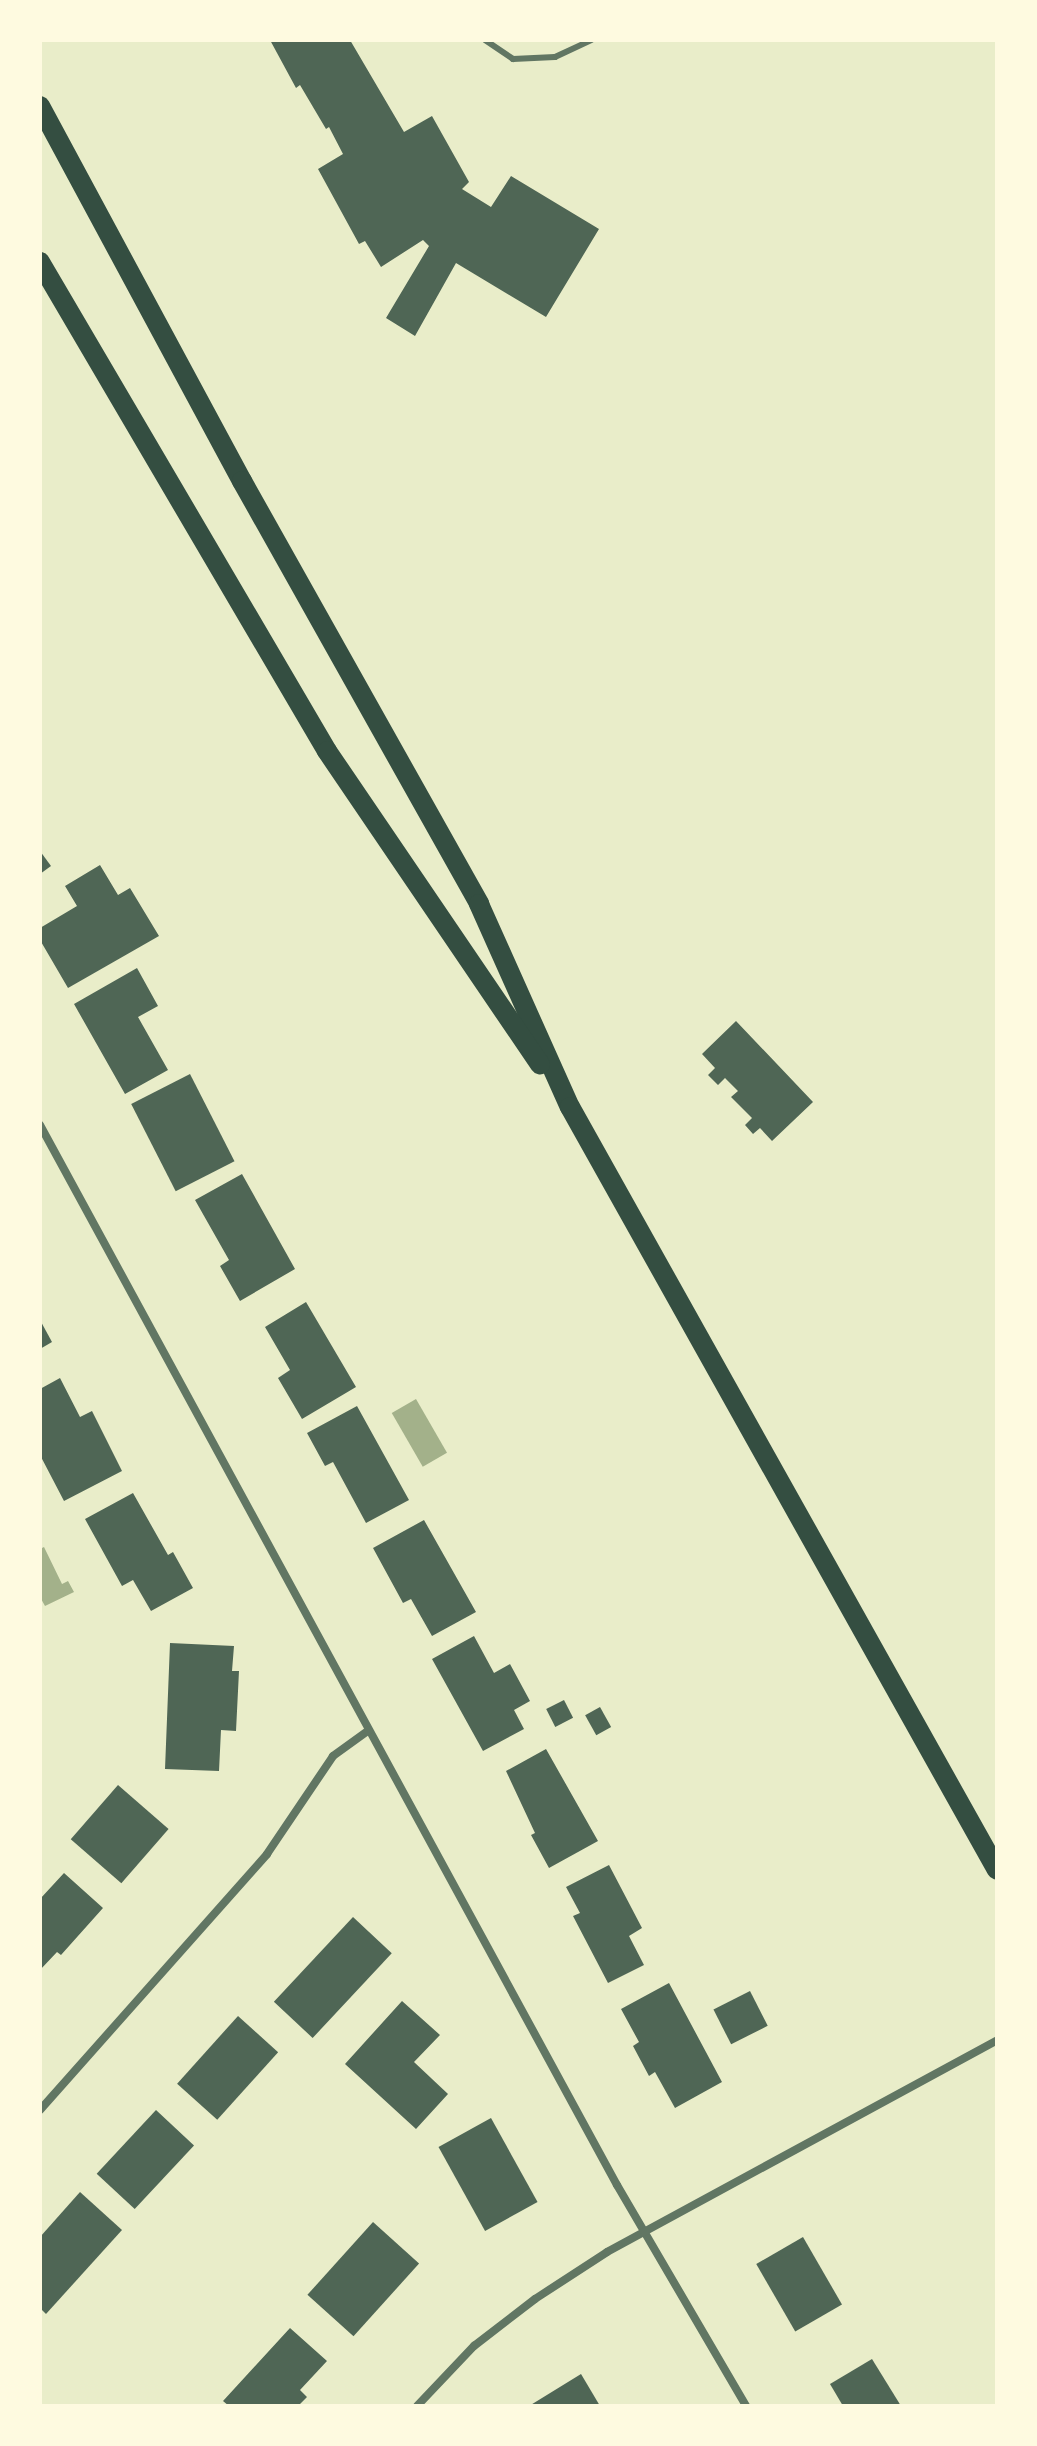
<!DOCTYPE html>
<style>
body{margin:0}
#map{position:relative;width:1037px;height:2446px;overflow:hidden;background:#e9edc9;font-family:"Source Sans 3",sans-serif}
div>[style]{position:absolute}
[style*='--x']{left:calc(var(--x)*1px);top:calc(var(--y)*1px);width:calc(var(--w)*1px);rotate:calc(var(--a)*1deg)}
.water>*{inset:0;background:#a3b18a;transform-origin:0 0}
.building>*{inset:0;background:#4f6655;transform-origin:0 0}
.service>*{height:6px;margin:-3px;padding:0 3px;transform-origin:3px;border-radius:3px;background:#617663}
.minor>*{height:8px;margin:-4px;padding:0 4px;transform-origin:4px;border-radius:4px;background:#617663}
.primary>*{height:20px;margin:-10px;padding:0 10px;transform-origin:10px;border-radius:10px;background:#344e41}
span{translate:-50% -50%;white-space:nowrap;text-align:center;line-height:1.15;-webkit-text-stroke:8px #fefae0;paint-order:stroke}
.frame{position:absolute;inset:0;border:42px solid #fefae0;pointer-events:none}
</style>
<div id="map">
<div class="water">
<i style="left:416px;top:1399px;width:62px;height:28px;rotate:60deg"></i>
<i style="clip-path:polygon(44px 1547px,62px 1584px,68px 1581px,74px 1592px,45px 1606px,40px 1597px,40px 1549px)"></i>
</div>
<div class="building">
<i style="clip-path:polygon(270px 40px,350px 40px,404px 132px,432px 116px,469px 182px,462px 189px,491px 207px,511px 176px,599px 229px,546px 317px,456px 263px,415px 336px,386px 318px,429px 246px,423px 240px,381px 267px,365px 241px,359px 244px,318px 169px,343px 154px,329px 127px,326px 129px,300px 85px,296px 88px)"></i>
<i style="clip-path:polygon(40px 851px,51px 866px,40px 874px)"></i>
<i style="clip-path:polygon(100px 865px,118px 895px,130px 888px,159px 936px,68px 988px,40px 940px,40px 928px,77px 906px,65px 886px)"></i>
<i style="clip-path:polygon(137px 968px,158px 1006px,138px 1017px,168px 1070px,125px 1094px,74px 1004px)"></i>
<i style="clip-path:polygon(736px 1021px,813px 1102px,772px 1141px,760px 1128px,753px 1134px,745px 1125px,752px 1118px,731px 1097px,738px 1091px,725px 1078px,718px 1085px,708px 1075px,715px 1068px,702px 1054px)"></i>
<i style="left:190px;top:1074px;width:98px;height:66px;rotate:63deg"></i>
<i style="clip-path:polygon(242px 1174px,295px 1269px,240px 1301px,220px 1266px,229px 1260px,195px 1200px)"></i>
<i style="clip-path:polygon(306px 1302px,356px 1387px,302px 1419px,278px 1378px,290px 1370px,265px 1327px)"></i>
<i style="clip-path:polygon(40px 1320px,52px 1342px,40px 1349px)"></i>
<i style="clip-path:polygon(60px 1378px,80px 1417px,92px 1411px,122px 1471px,64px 1501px,40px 1455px,40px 1389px)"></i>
<i style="clip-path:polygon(357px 1406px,409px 1500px,366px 1523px,333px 1462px,325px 1466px,307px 1433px)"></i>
<i style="clip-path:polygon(133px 1493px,168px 1555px,173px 1552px,193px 1588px,151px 1611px,133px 1580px,122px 1586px,85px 1519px)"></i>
<i style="clip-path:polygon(424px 1520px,476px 1612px,432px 1636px,411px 1599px,403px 1603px,373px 1548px)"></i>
<i style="clip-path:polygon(474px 1636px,494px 1673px,510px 1664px,530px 1701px,514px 1710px,524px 1729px,483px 1751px,432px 1659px)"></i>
<i style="clip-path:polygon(170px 1643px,234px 1646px,232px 1671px,239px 1671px,236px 1731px,221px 1730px,219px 1771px,165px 1769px)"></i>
<i style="left:564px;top:1700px;width:20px;height:20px;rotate:63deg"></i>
<i style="left:600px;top:1707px;width:23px;height:17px;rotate:61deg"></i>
<i style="clip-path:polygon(546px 1749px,598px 1841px,549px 1868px,531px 1835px,535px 1833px,506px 1771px)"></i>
<i style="left:118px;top:1785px;width:67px;height:72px;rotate:41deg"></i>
<i style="clip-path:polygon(609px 1865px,642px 1928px,629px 1936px,644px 1965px,608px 1983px,573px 1916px,580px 1913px,566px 1887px)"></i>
<i style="clip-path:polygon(64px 1873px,103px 1908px,61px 1955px,57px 1952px,40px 1970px,40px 1899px)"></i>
<i style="left:353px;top:1917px;width:53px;height:116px;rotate:43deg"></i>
<i style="clip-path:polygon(669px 1983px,722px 2082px,675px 2108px,655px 2072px,649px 2076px,633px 2046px,639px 2042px,621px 2009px)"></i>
<i style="left:750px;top:1991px;width:39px;height:41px;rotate:63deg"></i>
<i style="clip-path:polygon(402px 2001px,440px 2035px,414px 2062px,448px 2094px,416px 2129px,345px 2064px)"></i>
<i style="left:238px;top:2016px;width:54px;height:91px;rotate:42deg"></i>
<i style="left:156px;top:2110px;width:52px;height:87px;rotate:43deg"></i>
<i style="left:491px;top:2118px;width:96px;height:60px;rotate:61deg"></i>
<i style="clip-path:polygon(80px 2192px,122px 2230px,46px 2314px,40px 2308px,40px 2237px)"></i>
<i style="left:373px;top:2222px;width:62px;height:98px;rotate:42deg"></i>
<i style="left:803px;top:2237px;width:78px;height:54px;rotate:60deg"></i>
<i style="clip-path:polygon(290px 2328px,327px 2361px,300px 2390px,307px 2397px,298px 2406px,229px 2406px,223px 2401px)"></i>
<i style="clip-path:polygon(872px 2359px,901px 2406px,843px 2406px,830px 2384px)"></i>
<i style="clip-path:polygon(581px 2374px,600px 2406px,529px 2406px)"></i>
</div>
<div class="service">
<i style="--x:485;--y:40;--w:34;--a:34"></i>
<i style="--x:513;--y:59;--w:42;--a:-2.7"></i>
<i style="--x:555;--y:57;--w:40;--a:-25"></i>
</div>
<div class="minor">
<i style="--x:40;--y:1125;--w:1207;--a:61.44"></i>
<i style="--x:617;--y:2185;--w:256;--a:59.7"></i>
<i style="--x:40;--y:2110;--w:342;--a:-48.4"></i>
<i style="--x:267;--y:1854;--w:118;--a:-56"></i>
<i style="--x:333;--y:1756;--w:44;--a:-35.8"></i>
<i style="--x:417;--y:2406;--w:83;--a:-46.5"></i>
<i style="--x:474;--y:2346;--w:77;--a:-37.6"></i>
<i style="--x:535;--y:2299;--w:86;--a:-33.1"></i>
<i style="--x:607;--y:2252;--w:444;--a:-28.5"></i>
</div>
<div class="primary">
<i style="--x:40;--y:106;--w:426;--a:61.7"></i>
<i style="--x:242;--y:481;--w:485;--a:60.7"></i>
<i style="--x:479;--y:904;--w:222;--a:65.9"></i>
<i style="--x:570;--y:1107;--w:874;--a:60.77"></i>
<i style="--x:40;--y:262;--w:567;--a:59.59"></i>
<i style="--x:327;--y:751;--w:379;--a:55.8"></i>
</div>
<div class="frame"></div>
</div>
